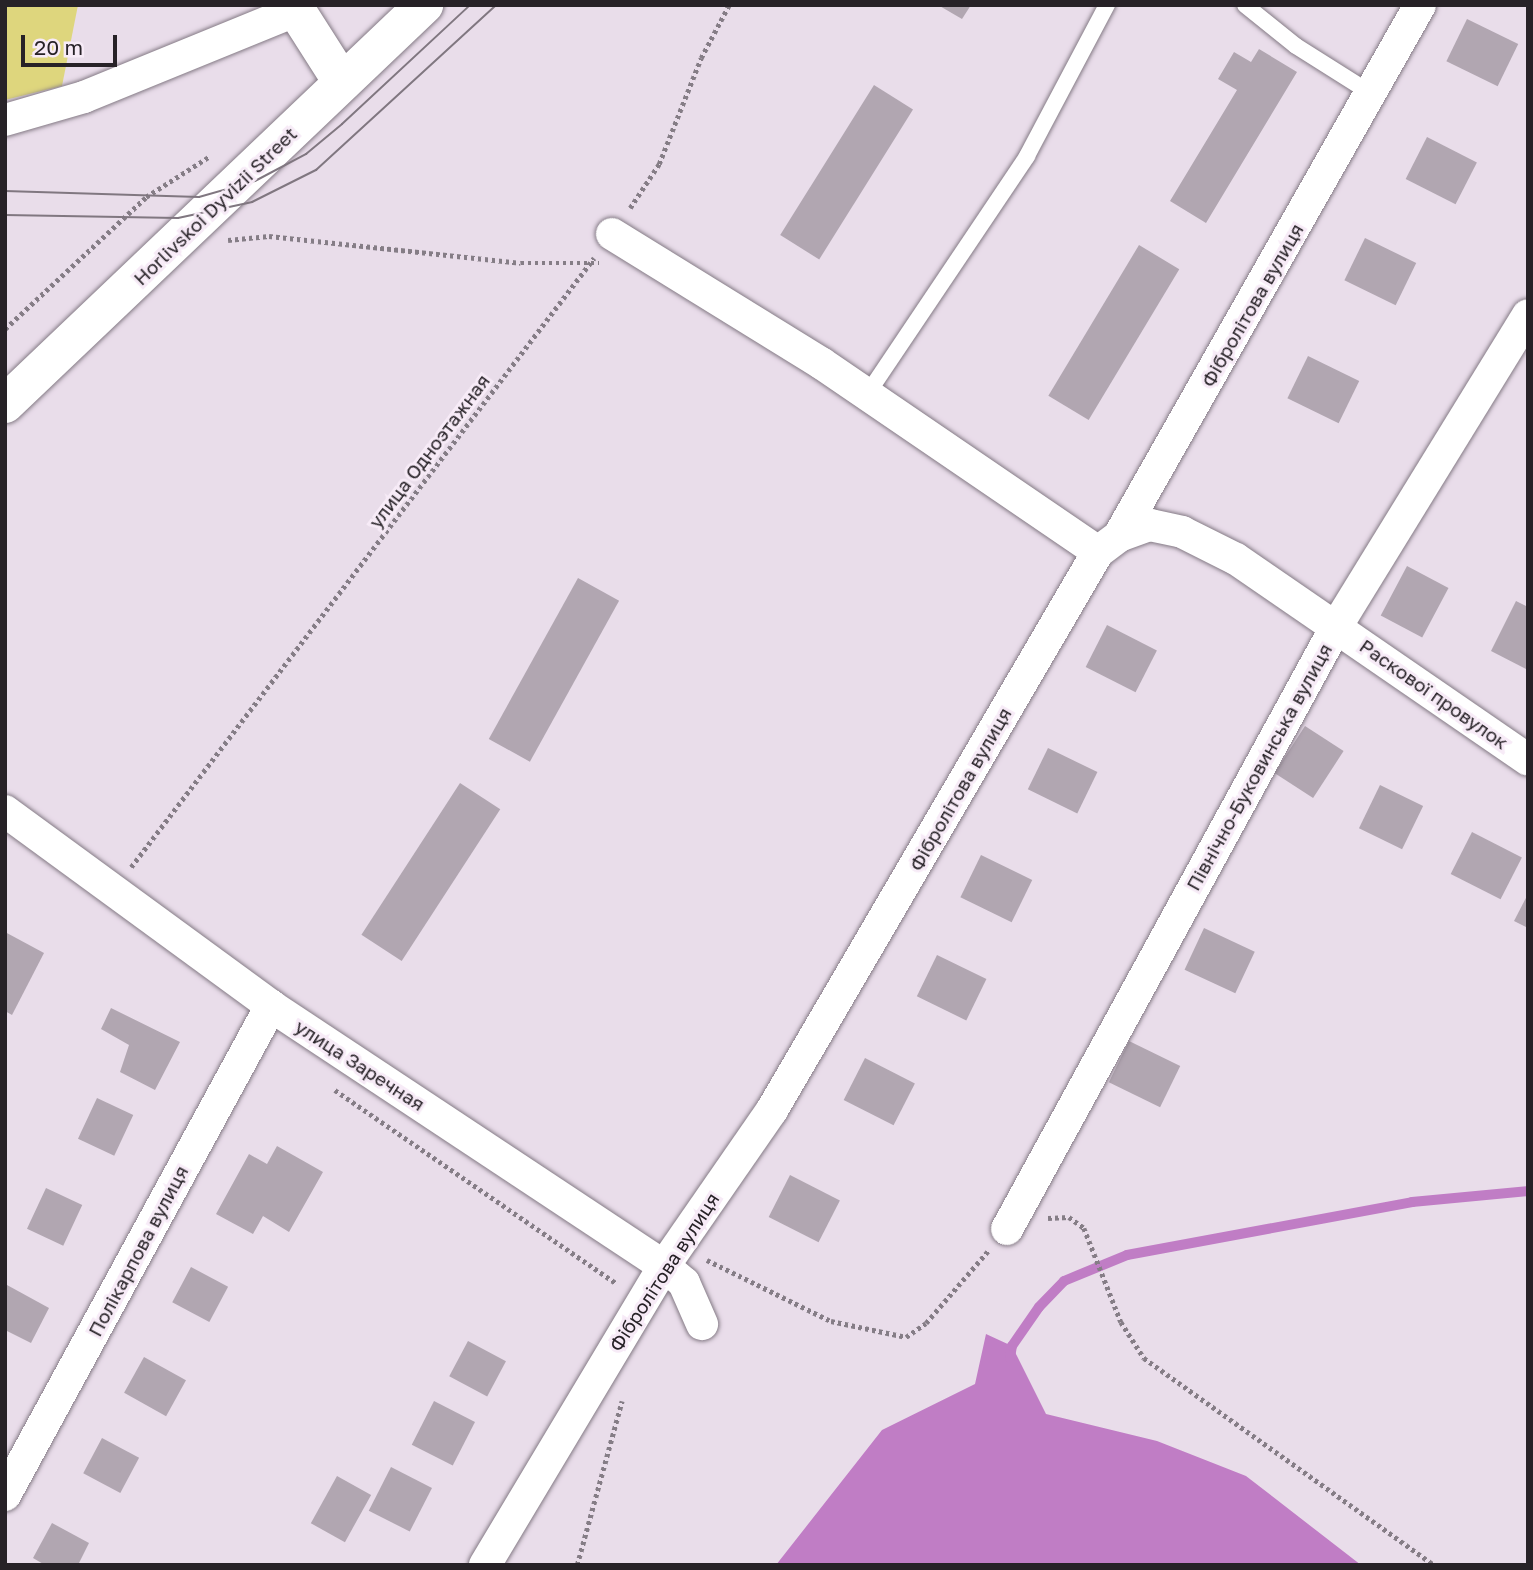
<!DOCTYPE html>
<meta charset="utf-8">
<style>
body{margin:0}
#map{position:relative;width:1533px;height:1570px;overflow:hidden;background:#e9ddea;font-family:"Golos Text",sans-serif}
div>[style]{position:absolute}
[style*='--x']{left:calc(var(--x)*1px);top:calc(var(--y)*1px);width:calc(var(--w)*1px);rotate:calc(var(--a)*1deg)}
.green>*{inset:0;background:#ded67d}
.water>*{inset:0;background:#c07dc5}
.stream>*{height:10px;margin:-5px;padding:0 5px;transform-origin:5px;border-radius:5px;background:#c07dc5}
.building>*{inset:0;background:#b1a6b1;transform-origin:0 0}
.path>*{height:4.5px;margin-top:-2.25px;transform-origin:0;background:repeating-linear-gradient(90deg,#857d86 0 3.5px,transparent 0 7px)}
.roads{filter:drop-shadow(0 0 2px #847a85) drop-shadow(0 0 2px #847a85)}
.service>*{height:16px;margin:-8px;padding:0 8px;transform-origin:8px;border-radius:8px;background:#fff}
.minor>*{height:32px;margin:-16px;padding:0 16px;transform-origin:16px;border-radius:16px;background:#fff}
.tertiary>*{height:38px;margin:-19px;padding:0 19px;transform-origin:19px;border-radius:19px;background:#fff}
.secondary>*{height:38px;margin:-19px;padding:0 19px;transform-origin:19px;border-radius:19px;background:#fff}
.tram>*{height:2px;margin:-1px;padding:0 1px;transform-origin:1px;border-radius:1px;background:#807780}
span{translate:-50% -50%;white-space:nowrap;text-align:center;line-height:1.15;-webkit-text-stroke:6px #f7ebf7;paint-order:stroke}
.street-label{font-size:19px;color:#272227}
.frame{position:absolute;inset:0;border:7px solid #272227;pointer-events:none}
.scale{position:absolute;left:21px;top:35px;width:96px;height:32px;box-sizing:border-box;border:4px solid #272227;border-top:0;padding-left:9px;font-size:21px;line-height:24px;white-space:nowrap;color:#272227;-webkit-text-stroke:5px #f7ebf7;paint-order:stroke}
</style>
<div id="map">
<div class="green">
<i style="clip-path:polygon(5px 5px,78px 5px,62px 86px,5px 100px)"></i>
</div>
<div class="water">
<i style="clip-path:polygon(986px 1334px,1012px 1346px,1046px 1414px,1157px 1441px,1246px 1476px,1361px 1565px,776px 1565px,882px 1430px,975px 1384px)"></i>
</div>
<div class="stream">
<i style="--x:1010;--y:1358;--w:12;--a:-81"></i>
<i style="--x:1012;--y:1346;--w:47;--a:-55.3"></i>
<i style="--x:1039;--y:1307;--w:36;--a:-46"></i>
<i style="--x:1064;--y:1281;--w:68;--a:-22.4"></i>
<i style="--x:1127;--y:1255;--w:290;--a:-10.5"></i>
<i style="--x:1412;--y:1202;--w:117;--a:-5.4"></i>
</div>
<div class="building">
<i style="clip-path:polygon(938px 5px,971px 5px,962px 19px)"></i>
<i style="left:1467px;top:19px;width:57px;height:47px;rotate:26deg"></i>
<i style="clip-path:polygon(1259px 49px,1297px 72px,1206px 223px,1170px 201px,1237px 90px,1218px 79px,1234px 52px,1251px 62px)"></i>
<i style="left:874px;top:85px;width:46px;height:177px;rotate:32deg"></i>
<i style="left:1427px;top:137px;width:56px;height:47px;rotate:27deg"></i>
<i style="left:1365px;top:238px;width:57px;height:47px;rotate:26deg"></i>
<i style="left:1139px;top:245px;width:47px;height:176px;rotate:31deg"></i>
<i style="left:1308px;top:356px;width:57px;height:47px;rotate:26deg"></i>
<i style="left:1407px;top:566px;width:47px;height:56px;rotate:28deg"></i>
<i style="left:578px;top:578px;width:47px;height:184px;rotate:29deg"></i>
<i style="clip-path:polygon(1516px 601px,1528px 607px,1528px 670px,1491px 651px)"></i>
<i style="left:1107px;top:625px;width:56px;height:47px;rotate:27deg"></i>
<i style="left:1305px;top:726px;width:46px;height:56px;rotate:33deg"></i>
<i style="left:1048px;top:748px;width:55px;height:46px;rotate:26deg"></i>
<i style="left:460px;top:783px;width:48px;height:181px;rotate:33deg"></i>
<i style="left:1380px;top:785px;width:48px;height:48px;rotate:26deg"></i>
<i style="left:1472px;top:832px;width:56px;height:47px;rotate:27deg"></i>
<i style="left:981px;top:855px;width:57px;height:47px;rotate:26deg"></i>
<i style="clip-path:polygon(1528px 894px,1528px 928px,1514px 921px)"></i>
<i style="left:1204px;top:928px;width:56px;height:46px;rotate:25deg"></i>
<i style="clip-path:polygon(5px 932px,44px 953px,12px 1015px,5px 1011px)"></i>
<i style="left:937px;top:955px;width:55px;height:46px;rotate:26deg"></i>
<i style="clip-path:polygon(111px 1008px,180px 1042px,155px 1090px,120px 1072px,129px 1045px,101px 1029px)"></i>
<i style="left:1129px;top:1041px;width:57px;height:46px;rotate:26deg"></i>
<i style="left:865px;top:1058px;width:56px;height:47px;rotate:27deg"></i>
<i style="left:97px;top:1098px;width:40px;height:45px;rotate:25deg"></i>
<i style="clip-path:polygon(277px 1146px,323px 1172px,289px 1232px,263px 1216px,253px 1234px,216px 1214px,249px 1154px,267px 1164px)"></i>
<i style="left:790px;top:1175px;width:56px;height:47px;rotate:27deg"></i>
<i style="left:46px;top:1188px;width:40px;height:45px;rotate:25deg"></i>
<i style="left:191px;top:1267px;width:42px;height:40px;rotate:28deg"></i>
<i style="clip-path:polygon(7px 1285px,49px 1308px,31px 1343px,5px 1330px)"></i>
<i style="left:468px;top:1341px;width:43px;height:40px;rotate:28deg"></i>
<i style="left:144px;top:1357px;width:48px;height:41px;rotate:29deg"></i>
<i style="left:434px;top:1401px;width:46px;height:49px;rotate:27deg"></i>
<i style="left:102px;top:1438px;width:42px;height:40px;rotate:28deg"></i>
<i style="left:391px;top:1467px;width:46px;height:49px;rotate:27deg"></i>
<i style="left:337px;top:1476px;width:39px;height:54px;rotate:29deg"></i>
<i style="clip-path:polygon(52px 1523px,89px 1543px,78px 1565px,45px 1565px,33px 1558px)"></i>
</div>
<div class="path">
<i style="--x:630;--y:208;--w:53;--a:-56.6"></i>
<i style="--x:659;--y:164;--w:114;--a:-68.4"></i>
<i style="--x:701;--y:58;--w:60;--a:-62.2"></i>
<i style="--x:228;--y:240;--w:41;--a:-5.6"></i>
<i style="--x:269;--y:236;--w:253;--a:6.1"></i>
<i style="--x:521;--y:263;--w:78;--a:0"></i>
<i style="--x:5;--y:329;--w:193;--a:-43.1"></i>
<i style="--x:146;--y:197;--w:76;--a:-32.6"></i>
<i style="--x:131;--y:867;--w:765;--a:-52.76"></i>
<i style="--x:335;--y:1090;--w:341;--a:34.5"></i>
<i style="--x:1048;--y:1218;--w:21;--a:-3"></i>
<i style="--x:1069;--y:1217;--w:19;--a:36"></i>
<i style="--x:1084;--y:1228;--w:101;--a:68.5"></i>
<i style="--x:1121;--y:1322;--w:43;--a:57.4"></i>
<i style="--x:1144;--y:1358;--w:356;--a:35.5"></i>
<i style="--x:707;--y:1260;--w:138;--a:26.2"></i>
<i style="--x:831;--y:1321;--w:77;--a:12"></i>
<i style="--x:906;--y:1337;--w:24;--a:-35"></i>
<i style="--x:926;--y:1323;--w:95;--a:-49.3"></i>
<i style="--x:577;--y:1565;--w:170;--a:-74.7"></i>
</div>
<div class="roads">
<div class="service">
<i style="--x:1245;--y:5;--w:65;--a:38.8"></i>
<i style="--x:1296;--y:46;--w:90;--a:32.3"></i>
<i style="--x:866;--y:396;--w:289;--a:-56.1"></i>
<i style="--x:1027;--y:156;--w:171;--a:-62.1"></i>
</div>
<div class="minor">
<i style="--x:5;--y:120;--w:82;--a:-16.2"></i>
<i style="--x:84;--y:97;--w:228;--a:-22.2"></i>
<i style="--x:612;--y:234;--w:246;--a:31.7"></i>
<i style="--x:821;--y:363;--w:335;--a:34.3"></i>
<i style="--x:1119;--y:536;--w:33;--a:-20"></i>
<i style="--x:1150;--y:525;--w:33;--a:12"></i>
<i style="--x:1182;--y:532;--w:60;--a:26.6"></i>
<i style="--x:1236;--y:559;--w:354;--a:34.5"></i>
<i style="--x:5;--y:811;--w:330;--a:36.2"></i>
<i style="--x:271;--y:1006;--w:471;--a:33.5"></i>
<i style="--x:664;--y:1266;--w:26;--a:40"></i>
<i style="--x:684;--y:1283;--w:45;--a:66.3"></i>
<i style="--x:1007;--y:1229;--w:686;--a:-61.34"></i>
<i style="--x:1336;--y:627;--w:366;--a:-58.4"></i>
<i style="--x:5;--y:1495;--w:557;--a:-61.46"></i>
<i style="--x:485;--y:1565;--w:348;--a:-59.1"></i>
<i style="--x:664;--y:1266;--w:190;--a:-55.3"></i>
<i style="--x:772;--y:1110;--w:646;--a:-59.71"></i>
<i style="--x:1098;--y:552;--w:26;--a:-37"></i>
<i style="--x:1119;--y:536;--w:610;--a:-60.45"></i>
</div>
<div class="tertiary">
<i style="--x:293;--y:5;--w:91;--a:57.5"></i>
</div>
<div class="secondary">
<i style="--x:5;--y:404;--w:579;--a:-43.6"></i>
</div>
</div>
<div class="tram">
<i style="--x:5;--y:191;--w:194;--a:1.8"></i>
<i style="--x:199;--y:197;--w:58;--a:-15.9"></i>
<i style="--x:255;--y:181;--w:58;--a:-27.9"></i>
<i style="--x:306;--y:154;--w:47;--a:-39.8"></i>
<i style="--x:342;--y:124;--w:175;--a:-42.9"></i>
<i style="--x:5;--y:215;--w:173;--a:1"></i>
<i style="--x:178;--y:218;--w:76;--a:-12.2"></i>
<i style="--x:252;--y:202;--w:72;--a:-26.6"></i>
<i style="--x:316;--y:170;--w:244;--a:-42.5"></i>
</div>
<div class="street-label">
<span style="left:215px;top:206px;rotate:-44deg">Horlivskoi Dyvizii Street</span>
<span style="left:1252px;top:305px;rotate:-60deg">Фібролітова вулиця</span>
<span style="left:429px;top:451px;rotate:-53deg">улица Одноэтажная</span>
<span style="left:1434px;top:694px;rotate:35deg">Раскової провулок</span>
<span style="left:1259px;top:767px;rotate:-61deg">Північно-Буковинська вулиця</span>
<span style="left:960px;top:789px;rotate:-60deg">Фібролітова вулиця</span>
<span style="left:360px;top:1065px;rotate:33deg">улица Заречная</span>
<span style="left:138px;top:1251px;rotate:-62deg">Полікарпова вулиця</span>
<span style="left:664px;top:1272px;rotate:-57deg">Фібролітова вулиця</span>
</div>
<div class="frame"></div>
<div class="scale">20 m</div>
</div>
